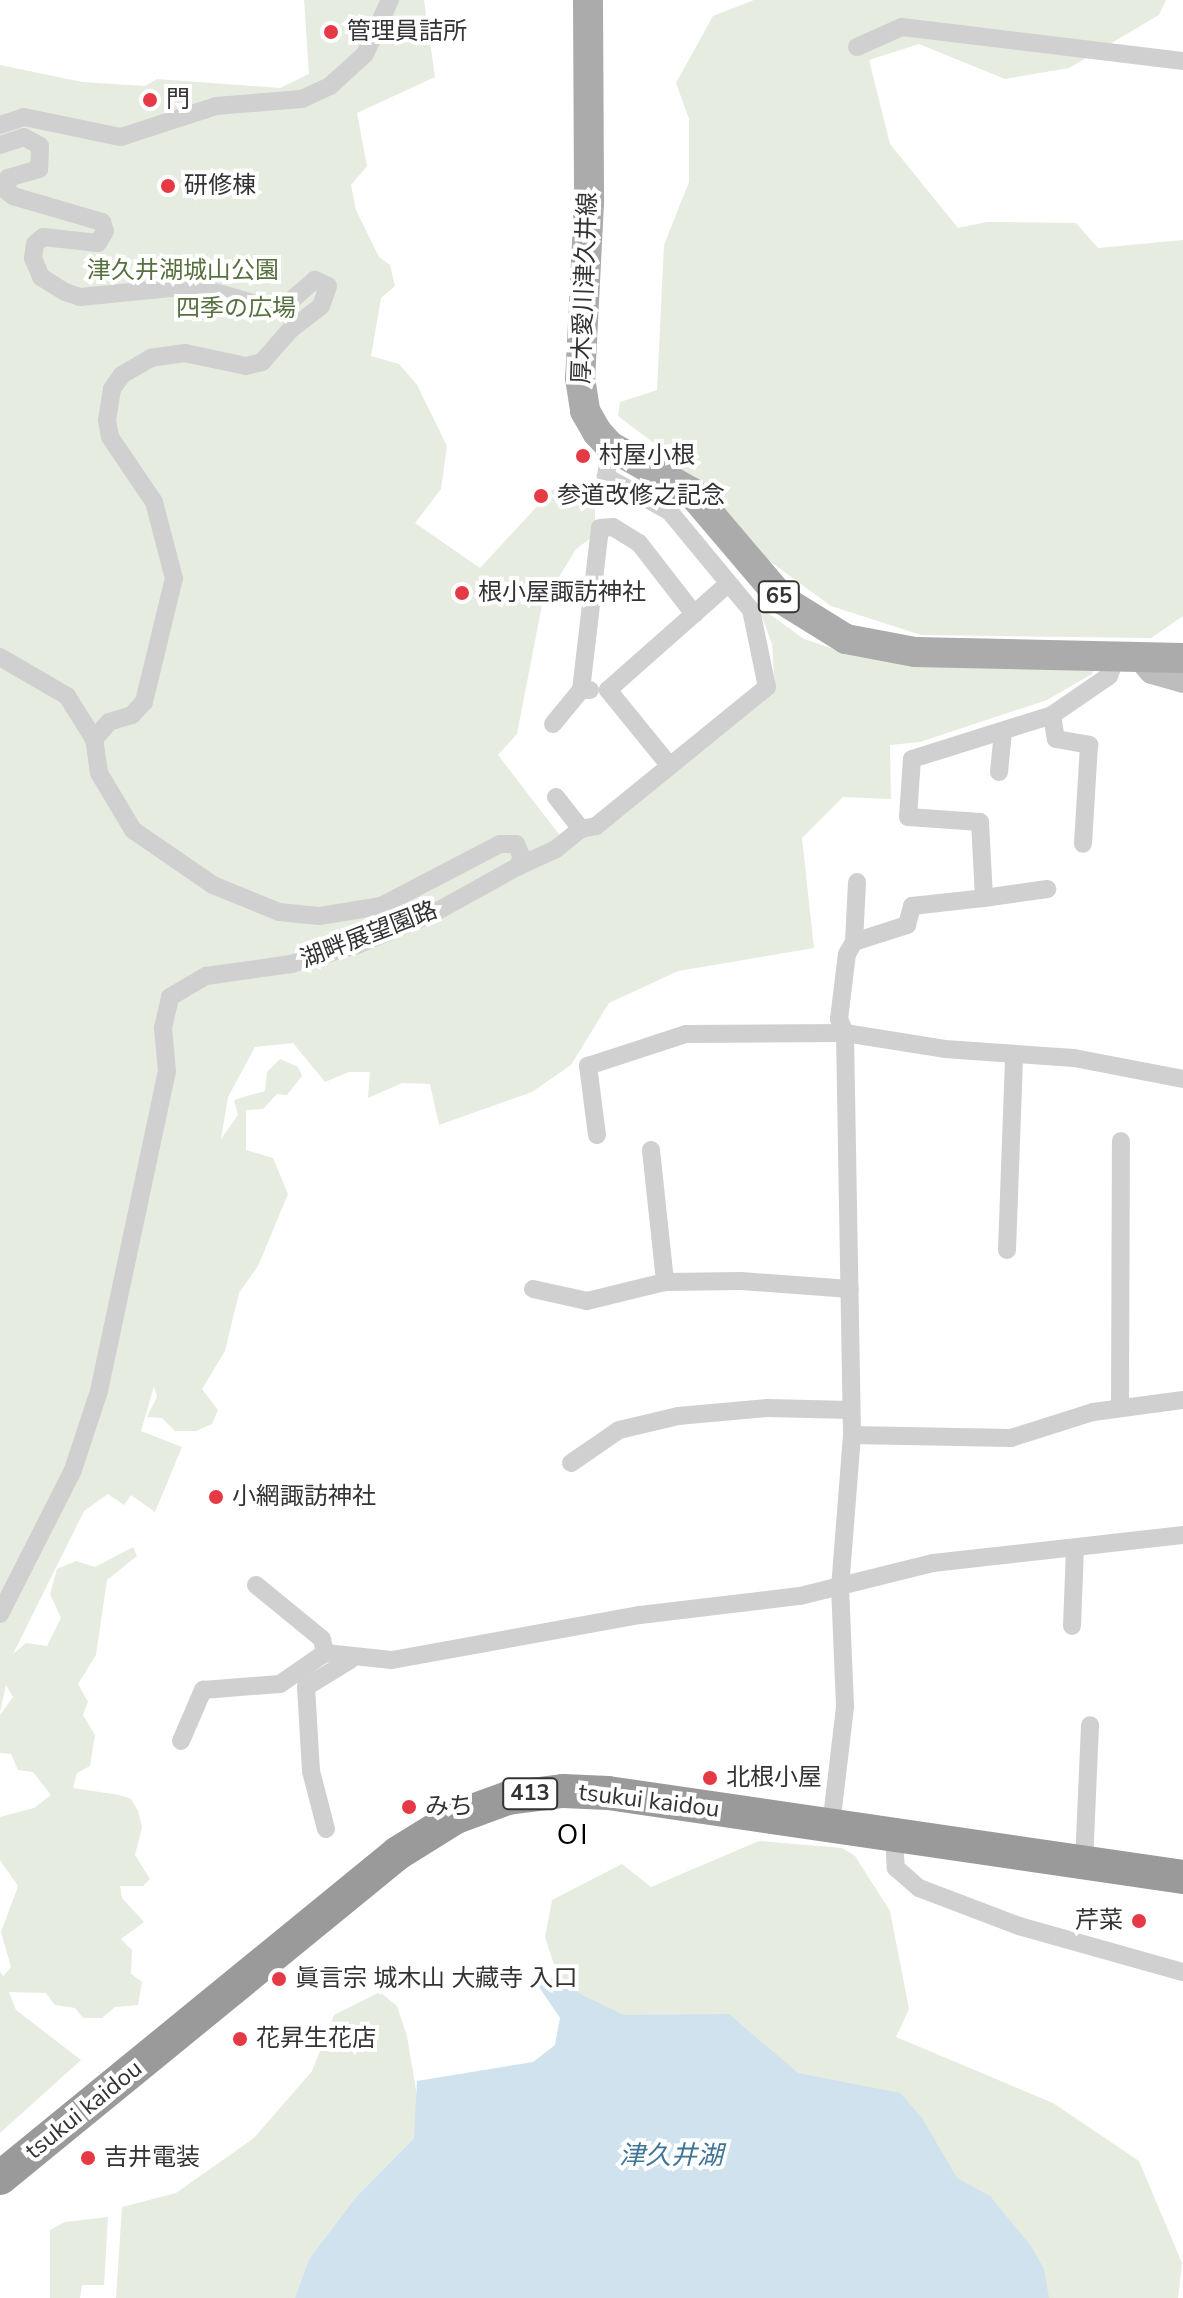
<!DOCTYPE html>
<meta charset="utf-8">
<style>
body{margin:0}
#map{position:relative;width:1183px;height:2298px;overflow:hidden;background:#fff;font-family:"Nunito Sans","Noto Sans JP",sans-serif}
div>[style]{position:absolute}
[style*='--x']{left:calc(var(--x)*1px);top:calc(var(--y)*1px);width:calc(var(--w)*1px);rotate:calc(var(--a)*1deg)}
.green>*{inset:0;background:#e6ecdf}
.water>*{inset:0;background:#cfe2ee}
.street>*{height:18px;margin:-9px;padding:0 9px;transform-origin:9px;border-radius:9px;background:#d0d0d0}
.secondary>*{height:26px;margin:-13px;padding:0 13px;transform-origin:13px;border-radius:13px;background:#bdbdbd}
.primary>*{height:30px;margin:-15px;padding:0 15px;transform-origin:15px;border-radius:15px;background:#ababab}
.highway>*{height:34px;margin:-17px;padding:0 17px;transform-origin:17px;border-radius:17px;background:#9a9a9a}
.dots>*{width:22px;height:22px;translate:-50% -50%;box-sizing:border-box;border:4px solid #fff;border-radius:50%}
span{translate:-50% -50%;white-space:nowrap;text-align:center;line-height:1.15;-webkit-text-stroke:8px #fff;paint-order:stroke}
.shield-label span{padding:2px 6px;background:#fff;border:2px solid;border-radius:6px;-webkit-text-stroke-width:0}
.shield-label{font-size:22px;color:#333;font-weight:700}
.poi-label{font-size:24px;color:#333}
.left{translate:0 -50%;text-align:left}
.right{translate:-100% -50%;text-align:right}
.park-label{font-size:24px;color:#56703f}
.street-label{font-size:24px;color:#333}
.water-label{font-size:26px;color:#3f7597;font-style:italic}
.quarter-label{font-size:28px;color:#000;letter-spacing:2px}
</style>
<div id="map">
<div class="green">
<i style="clip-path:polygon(304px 0,424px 0,435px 77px,357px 113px,367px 166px,351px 185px,356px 210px,379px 257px,390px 265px,395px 286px,381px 298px,371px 356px,399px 364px,417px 385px,447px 446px,441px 489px,415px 523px,480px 568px,555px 487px,595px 494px,595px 535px,576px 549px,542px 605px,517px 734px,498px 755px,568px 846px,582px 836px,595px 836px,775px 690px,772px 644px,758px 606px,804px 639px,846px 653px,1096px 665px,1092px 674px,1047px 700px,920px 742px,890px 745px,891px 799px,843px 797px,802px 838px,814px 948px,678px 971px,609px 1003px,571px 1065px,532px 1092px,439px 1125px,430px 1084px,402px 1083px,368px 1098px,370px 1072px,349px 1072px,325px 1082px,293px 1043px,255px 1047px,228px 1097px,221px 1139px,238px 1115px,234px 1100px,265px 1091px,267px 1072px,280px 1059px,298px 1067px,302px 1076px,287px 1095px,277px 1094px,263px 1109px,246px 1110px,246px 1150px,273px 1158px,288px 1194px,258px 1266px,239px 1293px,225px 1351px,202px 1389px,218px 1410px,212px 1424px,196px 1431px,175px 1431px,162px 1418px,147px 1417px,157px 1397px,154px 1386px,141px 1431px,182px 1447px,155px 1512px,131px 1495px,124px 1505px,108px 1494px,84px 1511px,13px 1654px,26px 1643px,47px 1646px,61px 1618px,50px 1594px,57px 1569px,76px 1561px,95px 1567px,133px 1547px,137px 1556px,107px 1580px,96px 1655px,78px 1684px,88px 1702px,83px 1715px,95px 1735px,90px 1766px,77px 1773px,73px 1788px,119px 1795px,131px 1799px,138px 1811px,142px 1827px,135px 1855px,150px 1879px,143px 1886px,120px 1886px,122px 1898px,144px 1922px,121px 1939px,132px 1950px,131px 1974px,142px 1982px,138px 2005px,115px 2007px,102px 2018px,83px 2018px,75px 2008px,55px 2005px,46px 1993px,9px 1992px,16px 2010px,81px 2060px,0 2133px,0 1971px,3px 1976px,11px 1967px,1px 1932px,18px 1886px,0 1860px,0 1817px,34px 1808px,51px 1795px,33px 1772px,18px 1770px,11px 1754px,0 1753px,0 1715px,13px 1697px,6px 1685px,0 1712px,0 65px,82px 82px,145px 86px,157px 79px,280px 88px,309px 74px)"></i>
<i style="clip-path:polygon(754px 0,1166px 0,1159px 15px,1069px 68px,1005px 79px,919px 44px,869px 60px,890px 144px,958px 228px,987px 222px,1076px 223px,1098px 248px,1183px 240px,1183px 616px,1151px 638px,921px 635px,831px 606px,745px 543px,663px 450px,618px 416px,620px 402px,657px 390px,664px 245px,689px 182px,689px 119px,676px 83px,713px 16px)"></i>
<i style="clip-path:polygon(759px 1841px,842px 1848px,855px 1856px,890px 1911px,909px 2009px,896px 2037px,1053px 2103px,1139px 2161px,1182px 2263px,1178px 2298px,1044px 2298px,953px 2179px,793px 2073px,619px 2015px,577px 1996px,558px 1977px,545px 1937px,552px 1900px,622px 1864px,651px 1887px)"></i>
<i style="clip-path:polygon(380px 1992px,397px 2006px,407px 2036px,419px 2108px,414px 2138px,356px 2197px,309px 2259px,295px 2298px,116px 2298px,122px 2207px,176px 2193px,254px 2138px,312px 2071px,334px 2015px)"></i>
<i style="clip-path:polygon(108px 2217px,104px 2285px,82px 2285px,80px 2298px,50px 2298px,50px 2230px,65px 2222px)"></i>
</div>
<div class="water">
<i style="clip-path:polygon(558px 1977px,582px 1995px,624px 2015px,729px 2014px,798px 2073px,900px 2093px,922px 2118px,957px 2178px,990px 2196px,1031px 2246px,1044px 2269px,1049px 2298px,295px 2298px,309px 2259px,356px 2197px,414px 2138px,417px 2081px,533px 2062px,555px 2045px,560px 2018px,537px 1984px)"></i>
</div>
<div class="street">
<i style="--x:857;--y:47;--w:49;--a:-24"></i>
<i style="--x:902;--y:27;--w:283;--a:6.9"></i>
<i style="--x:0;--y:125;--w:25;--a:-18"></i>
<i style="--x:24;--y:117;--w:99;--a:11.7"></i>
<i style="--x:121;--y:137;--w:100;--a:-18.1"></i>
<i style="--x:216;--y:106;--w:86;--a:-4.7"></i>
<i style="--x:302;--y:99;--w:31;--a:-25"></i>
<i style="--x:330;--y:86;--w:47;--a:-42.4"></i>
<i style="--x:365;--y:54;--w:60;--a:-65.2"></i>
<i style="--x:0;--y:145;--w:25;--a:-18"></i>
<i style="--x:24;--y:137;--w:18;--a:29"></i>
<i style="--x:40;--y:146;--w:23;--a:92"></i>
<i style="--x:39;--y:169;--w:32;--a:164"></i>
<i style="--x:8;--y:178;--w:13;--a:94"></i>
<i style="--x:7;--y:191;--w:8;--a:40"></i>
<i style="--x:13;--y:196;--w:93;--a:16.3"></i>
<i style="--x:102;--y:222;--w:9;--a:72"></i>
<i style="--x:105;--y:231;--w:14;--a:120"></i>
<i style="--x:98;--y:243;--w:55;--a:-173.8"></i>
<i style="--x:43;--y:237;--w:11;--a:139"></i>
<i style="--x:35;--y:244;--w:14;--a:98"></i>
<i style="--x:33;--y:258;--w:21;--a:67"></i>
<i style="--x:41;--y:277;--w:28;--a:32"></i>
<i style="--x:65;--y:292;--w:16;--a:18"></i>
<i style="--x:80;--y:297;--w:114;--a:-5.6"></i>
<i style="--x:193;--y:286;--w:80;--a:15.9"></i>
<i style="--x:270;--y:308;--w:17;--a:-13"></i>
<i style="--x:287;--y:304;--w:37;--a:-41"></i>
<i style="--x:315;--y:280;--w:14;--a:25"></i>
<i style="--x:328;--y:286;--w:21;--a:109"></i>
<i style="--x:321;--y:306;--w:39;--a:142"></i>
<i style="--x:290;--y:330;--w:43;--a:131.2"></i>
<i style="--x:262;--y:362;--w:16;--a:166"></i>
<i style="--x:246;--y:366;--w:62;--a:-168"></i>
<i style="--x:185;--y:353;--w:34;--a:172"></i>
<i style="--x:151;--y:358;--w:34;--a:150"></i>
<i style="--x:122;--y:375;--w:17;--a:126"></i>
<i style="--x:112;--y:389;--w:31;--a:99"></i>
<i style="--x:107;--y:420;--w:17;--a:80"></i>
<i style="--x:110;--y:437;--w:78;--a:55.9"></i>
<i style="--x:154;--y:502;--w:79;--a:75.3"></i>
<i style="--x:174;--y:578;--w:128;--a:103.6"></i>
<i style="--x:144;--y:702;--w:18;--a:133"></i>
<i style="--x:132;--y:715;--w:24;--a:163"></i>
<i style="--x:109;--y:722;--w:23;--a:131"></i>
<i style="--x:0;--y:657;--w:78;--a:30.2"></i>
<i style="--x:67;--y:696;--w:51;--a:57.9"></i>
<i style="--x:581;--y:690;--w:163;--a:-83.3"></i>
<i style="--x:600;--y:528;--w:13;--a:-4"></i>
<i style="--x:613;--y:527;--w:31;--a:32"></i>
<i style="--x:639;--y:543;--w:90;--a:52.2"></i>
<i style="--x:1052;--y:715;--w:24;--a:81"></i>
<i style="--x:1056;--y:739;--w:34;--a:10"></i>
<i style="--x:1089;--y:745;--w:99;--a:93.5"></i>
<i style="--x:553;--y:724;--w:44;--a:-50.5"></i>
<i style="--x:581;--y:690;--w:9;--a:0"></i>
<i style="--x:669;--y:765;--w:97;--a:-129.1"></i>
<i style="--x:608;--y:690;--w:160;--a:-41.5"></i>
<i style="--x:999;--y:772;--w:40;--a:-84.3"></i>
<i style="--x:556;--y:797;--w:41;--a:52"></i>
<i style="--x:517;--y:867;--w:43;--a:-24.8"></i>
<i style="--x:556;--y:849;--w:32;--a:-39"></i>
<i style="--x:581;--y:829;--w:15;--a:-11"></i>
<i style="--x:596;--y:826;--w:220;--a:-39.1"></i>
<i style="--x:767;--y:687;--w:79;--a:-101.7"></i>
<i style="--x:751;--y:610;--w:129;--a:-129.6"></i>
<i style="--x:669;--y:511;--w:72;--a:-151.6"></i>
<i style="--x:606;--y:477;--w:31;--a:-83"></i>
<i style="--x:984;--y:898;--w:64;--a:-8.1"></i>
<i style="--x:854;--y:942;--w:60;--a:-87.1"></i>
<i style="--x:597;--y:1135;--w:70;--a:-97.4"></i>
<i style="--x:588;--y:1066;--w:103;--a:-18.1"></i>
<i style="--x:686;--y:1034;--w:159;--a:-0.4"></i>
<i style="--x:845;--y:1033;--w:101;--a:9.1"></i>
<i style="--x:945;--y:1049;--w:129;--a:4"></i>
<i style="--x:1074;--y:1058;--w:111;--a:10.9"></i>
<i style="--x:651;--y:1150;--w:133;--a:83.9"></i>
<i style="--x:1007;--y:1250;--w:193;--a:-87.9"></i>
<i style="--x:533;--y:1289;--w:55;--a:12.5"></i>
<i style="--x:587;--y:1301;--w:80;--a:-13.7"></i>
<i style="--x:665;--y:1282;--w:76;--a:-0.8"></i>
<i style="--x:741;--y:1281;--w:109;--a:4.2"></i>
<i style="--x:1120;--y:1407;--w:266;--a:-89.8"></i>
<i style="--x:852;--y:1435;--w:159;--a:1.1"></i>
<i style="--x:1011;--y:1438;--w:86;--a:-17.6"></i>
<i style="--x:1093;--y:1412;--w:91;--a:-7.6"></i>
<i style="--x:571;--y:1463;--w:58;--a:-34.5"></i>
<i style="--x:619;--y:1430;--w:61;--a:-13.3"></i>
<i style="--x:678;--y:1416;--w:89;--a:-5.1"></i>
<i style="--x:767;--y:1408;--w:84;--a:1.4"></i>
<i style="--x:256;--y:1585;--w:85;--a:39.3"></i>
<i style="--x:322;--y:1639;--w:14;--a:78"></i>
<i style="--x:0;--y:1614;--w:161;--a:-63.1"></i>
<i style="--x:73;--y:1470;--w:83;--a:-71.8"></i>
<i style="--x:99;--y:1391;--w:327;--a:-78"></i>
<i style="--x:167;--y:1071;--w:43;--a:-95.3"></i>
<i style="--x:163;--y:1028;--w:32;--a:-77"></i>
<i style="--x:170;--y:997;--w:42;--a:-30.3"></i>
<i style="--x:206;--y:976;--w:86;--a:-8"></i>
<i style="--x:291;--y:964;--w:69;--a:-16.1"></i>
<i style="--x:357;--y:945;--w:83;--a:-22.6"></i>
<i style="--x:434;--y:913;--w:95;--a:-29"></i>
<i style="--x:517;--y:867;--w:10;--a:-61"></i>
<i style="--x:522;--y:858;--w:15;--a:-113"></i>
<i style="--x:516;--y:844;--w:16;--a:180"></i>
<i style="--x:500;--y:844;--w:134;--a:152.5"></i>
<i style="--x:381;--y:906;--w:63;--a:170.8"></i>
<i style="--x:319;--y:916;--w:40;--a:-174.3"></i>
<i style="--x:279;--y:912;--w:71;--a:-157.8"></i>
<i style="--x:213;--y:885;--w:97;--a:-145.5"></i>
<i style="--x:133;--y:830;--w:66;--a:-120.8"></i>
<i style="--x:99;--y:773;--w:34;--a:-98"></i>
<i style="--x:1072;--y:1626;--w:78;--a:-87.8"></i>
<i style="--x:181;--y:1741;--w:56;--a:-66.7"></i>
<i style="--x:203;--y:1690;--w:77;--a:-4.5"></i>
<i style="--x:280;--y:1684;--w:55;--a:-34.6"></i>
<i style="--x:325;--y:1653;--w:67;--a:6"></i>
<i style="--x:392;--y:1660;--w:252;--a:-10.3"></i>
<i style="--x:640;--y:1615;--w:161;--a:-6.8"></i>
<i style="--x:800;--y:1596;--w:137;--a:-13.9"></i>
<i style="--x:933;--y:1563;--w:252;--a:-6.4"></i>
<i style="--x:831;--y:1826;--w:121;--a:-83.3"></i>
<i style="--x:845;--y:1706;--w:118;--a:-92.4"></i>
<i style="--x:840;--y:1588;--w:153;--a:-85.5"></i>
<i style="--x:852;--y:1435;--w:402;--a:-91"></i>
<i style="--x:845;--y:1033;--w:15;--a:-113"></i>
<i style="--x:839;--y:1019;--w:65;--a:-83"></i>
<i style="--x:847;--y:954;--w:14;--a:-60"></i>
<i style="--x:854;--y:942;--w:56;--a:-17.8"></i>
<i style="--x:907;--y:925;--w:20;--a:-75"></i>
<i style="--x:912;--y:906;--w:72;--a:-6.3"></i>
<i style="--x:984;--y:898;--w:76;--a:-93"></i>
<i style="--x:980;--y:822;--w:72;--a:-176"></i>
<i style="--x:908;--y:817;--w:58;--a:-86.1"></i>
<i style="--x:912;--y:759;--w:147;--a:-17.4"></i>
<i style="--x:1052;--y:715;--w:69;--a:-34.4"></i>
<i style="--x:1109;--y:676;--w:22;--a:-69"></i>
<i style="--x:326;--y:1829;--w:60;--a:-104.5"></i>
<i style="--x:311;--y:1771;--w:84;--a:-93.4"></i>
<i style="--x:306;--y:1687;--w:52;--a:-31.5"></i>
<i style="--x:894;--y:1835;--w:33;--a:87"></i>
<i style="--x:896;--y:1868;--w:30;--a:41"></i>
<i style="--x:919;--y:1888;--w:107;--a:20.8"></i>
<i style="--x:1019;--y:1926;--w:170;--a:15.7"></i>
<i style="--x:1084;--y:1863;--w:138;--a:-87.5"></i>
</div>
<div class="secondary">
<i style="--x:1138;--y:655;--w:21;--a:49"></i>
<i style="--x:1152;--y:671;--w:32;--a:16"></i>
</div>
<div class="primary">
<i style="--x:588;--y:0;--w:203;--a:89.7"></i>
<i style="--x:589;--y:203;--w:175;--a:92.9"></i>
<i style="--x:580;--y:378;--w:33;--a:81"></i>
<i style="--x:585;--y:411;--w:24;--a:60"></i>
<i style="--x:597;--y:432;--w:19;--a:47"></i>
<i style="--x:610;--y:446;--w:93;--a:29.6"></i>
<i style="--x:691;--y:492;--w:142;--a:49.6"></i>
<i style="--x:783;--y:600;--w:74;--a:31.8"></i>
<i style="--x:846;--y:639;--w:70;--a:10.7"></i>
<i style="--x:915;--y:652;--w:268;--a:1.3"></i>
</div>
<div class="highway">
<i style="--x:0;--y:2178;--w:514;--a:-39.23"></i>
<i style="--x:398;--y:1853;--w:68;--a:-31.8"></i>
<i style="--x:456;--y:1817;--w:55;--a:-20.1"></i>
<i style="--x:508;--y:1798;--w:55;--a:-7.3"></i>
<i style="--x:563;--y:1791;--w:45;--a:2.5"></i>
<i style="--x:608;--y:1793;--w:581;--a:8.31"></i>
</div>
<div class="dots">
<i style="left:331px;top:32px;background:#e63946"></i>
<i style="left:150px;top:100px;background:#e63946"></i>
<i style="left:168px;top:186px;background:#e63946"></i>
<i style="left:583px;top:456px;background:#e63946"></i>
<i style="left:541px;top:496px;background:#e63946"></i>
<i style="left:462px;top:593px;background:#e63946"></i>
<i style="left:216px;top:1497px;background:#e63946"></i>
<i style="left:710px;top:1778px;background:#e63946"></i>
<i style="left:409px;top:1807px;background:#e63946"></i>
<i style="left:1139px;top:1921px;background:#e63946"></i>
<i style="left:279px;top:1979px;background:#e63946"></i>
<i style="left:240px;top:2039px;background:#e63946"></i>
<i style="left:88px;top:2158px;background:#e63946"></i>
</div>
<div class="shield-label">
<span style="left:779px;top:597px">65</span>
<span style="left:530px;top:1794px">413</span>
</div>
<div class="poi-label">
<span class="left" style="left:347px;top:32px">管理員詰所</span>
<span class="left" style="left:166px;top:100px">門</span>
<span class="left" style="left:184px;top:186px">研修棟</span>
<span class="left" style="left:599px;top:456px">村屋小根</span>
<span class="left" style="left:557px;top:496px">参道改修之記念</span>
<span class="left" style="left:478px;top:593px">根小屋諏訪神社</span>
<span class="left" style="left:232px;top:1497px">小網諏訪神社</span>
<span class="left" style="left:726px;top:1778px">北根小屋</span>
<span class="left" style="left:425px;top:1807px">みち</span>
<span class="right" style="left:1123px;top:1921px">芹菜</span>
<span class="left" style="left:295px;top:1979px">眞言宗 城木山 大藏寺 入口</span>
<span class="left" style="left:256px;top:2039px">花昇生花店</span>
<span class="left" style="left:104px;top:2158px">吉井電装</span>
</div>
<div class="park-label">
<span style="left:183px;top:271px">津久井湖城山公園</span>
<span style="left:236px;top:309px">四季の広場</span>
</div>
<div class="street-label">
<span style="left:585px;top:288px;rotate:-88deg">厚木愛川津久井線</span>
<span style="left:369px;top:935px;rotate:-21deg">湖畔展望園路</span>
<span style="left:649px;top:1801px;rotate:7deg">tsukui kaidou</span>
<span style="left:84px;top:2110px;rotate:-39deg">tsukui kaidou</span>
</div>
<div class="water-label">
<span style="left:671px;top:2156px">津久井湖</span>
</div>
<div class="quarter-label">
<span style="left:573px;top:1835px">OI</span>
</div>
</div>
